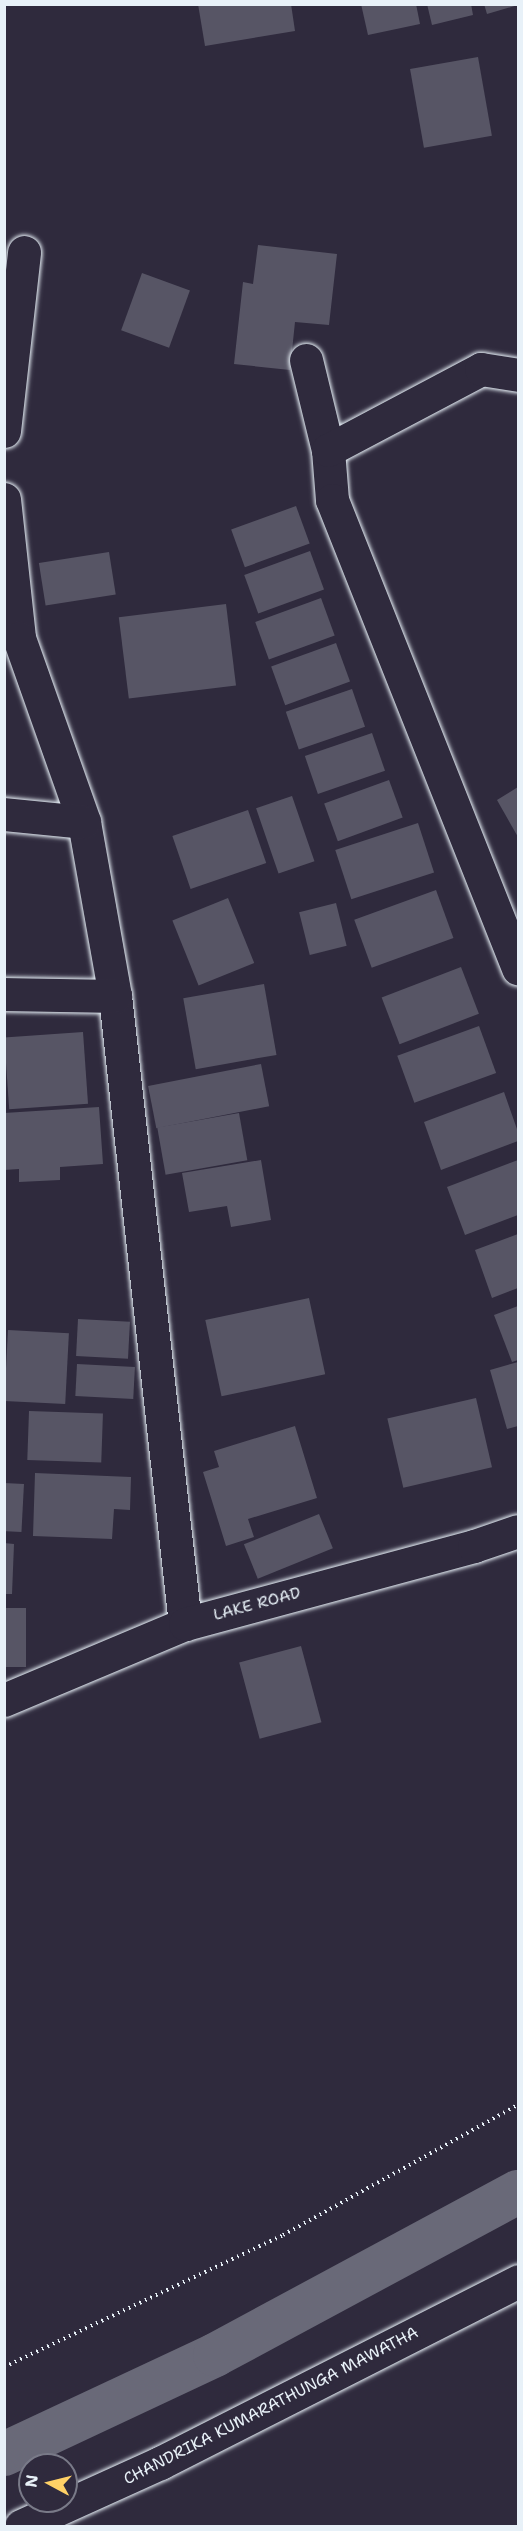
<!DOCTYPE html>
<style>
body{margin:0}
#map{position:relative;width:523px;height:2531px;overflow:hidden;background:#2f2a3d;font-family:"Shantell Sans",sans-serif}
div>[style]{position:absolute}
[style*='--x']{left:calc(var(--x)*1px);top:calc(var(--y)*1px);width:calc(var(--w)*1px);rotate:calc(var(--a)*1deg)}
.canal>*{height:44px;margin:-22px;padding:0 22px;transform-origin:22px;border-radius:22px;background:#696978}
.building>*{inset:0;background:#575565;transform-origin:0 0}
.path>*{height:4px;margin-top:-2px;transform-origin:0;background:repeating-linear-gradient(90deg,#e8f1f8 0 1.5px,transparent 0 6px)}
.roads{filter:drop-shadow(0 0 2px #e8f1f8) drop-shadow(0 0 2px #e8f1f8)}
.street>*{height:33px;margin:-16.5px;padding:0 16.5px;transform-origin:16.5px;border-radius:16.5px;background:#2f2a3d}
.secondary>*{height:33px;margin:-16.5px;padding:0 16.5px;transform-origin:16.5px;border-radius:16.5px;background:#2f2a3d}
span{translate:-50% -50%;white-space:nowrap;text-align:center;line-height:1.15;-webkit-text-stroke:4.5px #2f2a3d;paint-order:stroke}
.street-label{font-size:16px;color:#e8f1f8}
.frame{position:absolute;inset:0;border:6px solid #e8f1f8;pointer-events:none}
.north{position:absolute;left:18px;top:2453px;width:60px;height:60px;box-sizing:border-box;background:#2f2a3d;border:2px solid #797a88;border-radius:50%;rotate:277deg;font-size:16px;font-weight:700;line-height:24px;text-align:center;color:#e8f1f8}
.north::after{content:'';display:block;margin:auto;width:21px;height:27px;background:#ffd166;clip-path:polygon(50% 0,100% 100%,50% 72%,0 100%)}
</style>
<div id="map">
<div class="canal">
<i style="--x:4;--y:2454;--w:233;--a:-25.1"></i>
<i style="--x:215;--y:2355;--w:344;--a:-28.3"></i>
</div>
<div class="building">
<i style="clip-path:polygon(198px 4px,291px 4px,295px 31px,205px 46px)"></i>
<i style="clip-path:polygon(361px 4px,416px 4px,420px 24px,368px 35px)"></i>
<i style="clip-path:polygon(427px 4px,471px 4px,473px 15px,432px 25px)"></i>
<i style="clip-path:polygon(484px 4px,518px 4px,518px 5px,487px 14px)"></i>
<i style="left:478px;top:57px;width:80px;height:69px;rotate:80deg"></i>
<i style="clip-path:polygon(258px 245px,337px 254px,329px 325px,295px 322px,290px 370px,234px 364px,243px 282px,253px 284px)"></i>
<i style="left:142px;top:273px;width:51px;height:61px;rotate:20deg"></i>
<i style="left:296px;top:506px;width:40px;height:69px;rotate:70deg"></i>
<i style="left:310px;top:551px;width:41px;height:70px;rotate:70deg"></i>
<i style="left:109px;top:552px;width:43px;height:71px;rotate:81deg"></i>
<i style="left:321px;top:598px;width:40px;height:70px;rotate:70deg"></i>
<i style="left:226px;top:604px;width:82px;height:108px;rotate:83deg"></i>
<i style="left:336px;top:643px;width:41px;height:69px;rotate:70deg"></i>
<i style="left:352px;top:689px;width:40px;height:70px;rotate:71deg"></i>
<i style="left:372px;top:733px;width:40px;height:71px;rotate:71deg"></i>
<i style="left:389px;top:780px;width:40px;height:69px;rotate:70deg"></i>
<i style="clip-path:polygon(518px 787px,518px 837px,497px 800px)"></i>
<i style="left:292px;top:796px;width:69px;height:38px;rotate:71deg"></i>
<i style="left:248px;top:810px;width:56px;height:80px;rotate:71deg"></i>
<i style="left:418px;top:823px;width:52px;height:87px;rotate:72deg"></i>
<i style="left:436px;top:890px;width:51px;height:87px;rotate:70deg"></i>
<i style="left:228px;top:898px;width:70px;height:60px;rotate:68deg"></i>
<i style="left:336px;top:903px;width:44px;height:38px;rotate:76deg"></i>
<i style="left:461px;top:967px;width:50px;height:85px;rotate:69deg"></i>
<i style="left:264px;top:984px;width:72px;height:82px;rotate:80deg"></i>
<i style="left:479px;top:1026px;width:50px;height:87px;rotate:70deg"></i>
<i style="left:83px;top:1032px;width:72px;height:79px;rotate:86deg"></i>
<i style="left:261px;top:1064px;width:43px;height:115px;rotate:79deg"></i>
<i style="clip-path:polygon(504px 1092px,518px 1132px,518px 1141px,441px 1170px,424px 1122px)"></i>
<i style="clip-path:polygon(99px 1107px,103px 1164px,60px 1167px,60px 1180px,19px 1182px,19px 1169px,4px 1170px,4px 1113px)"></i>
<i style="left:239px;top:1113px;width:48px;height:83px;rotate:80deg"></i>
<i style="clip-path:polygon(261px 1160px,271px 1220px,231px 1227px,227px 1206px,189px 1212px,182px 1173px)"></i>
<i style="clip-path:polygon(518px 1160px,518px 1215px,465px 1235px,447px 1187px)"></i>
<i style="clip-path:polygon(518px 1234px,518px 1288px,492px 1298px,475px 1250px)"></i>
<i style="left:309px;top:1298px;width:78px;height:106px;rotate:78deg"></i>
<i style="clip-path:polygon(518px 1306px,518px 1360px,512px 1362px,494px 1315px)"></i>
<i style="left:78px;top:1319px;width:52px;height:37px;rotate:3deg"></i>
<i style="left:8px;top:1330px;width:61px;height:71px;rotate:3deg"></i>
<i style="clip-path:polygon(518px 1362px,518px 1426px,507px 1429px,490px 1370px)"></i>
<i style="left:77px;top:1364px;width:58px;height:32px;rotate:3deg"></i>
<i style="left:476px;top:1398px;width:71px;height:91px;rotate:77deg"></i>
<i style="left:29px;top:1411px;width:74px;height:49px;rotate:2deg"></i>
<i style="clip-path:polygon(295px 1426px,317px 1498px,248px 1519px,254px 1537px,226px 1546px,203px 1472px,219px 1467px,214px 1451px)"></i>
<i style="clip-path:polygon(35px 1473px,131px 1477px,130px 1510px,114px 1509px,112px 1539px,33px 1536px)"></i>
<i style="left:4px;top:1483px;width:20px;height:48px;rotate:3deg"></i>
<i style="left:319px;top:1514px;width:37px;height:81px;rotate:68deg"></i>
<i style="clip-path:polygon(4px 1543px,14px 1544px,12px 1594px,4px 1594px)"></i>
<i style="left:4px;top:1608px;width:22px;height:59px"></i>
<i style="left:301px;top:1646px;width:79px;height:64px;rotate:75deg"></i>
</div>
<div class="path">
<i style="--x:4;--y:2367;--w:309;--a:-25.3"></i>
<i style="--x:283;--y:2235;--w:269;--a:-29"></i>
</div>
<div class="roads">
<div class="street">
<i style="--x:306;--y:360;--w:93;--a:76.3"></i>
<i style="--x:328;--y:450;--w:50;--a:85.4"></i>
<i style="--x:332;--y:500;--w:504;--a:68.33"></i>
<i style="--x:4;--y:431;--w:180;--a:-83.6"></i>
<i style="--x:328;--y:450;--w:173;--a:-27.9"></i>
<i style="--x:481;--y:369;--w:37;--a:9"></i>
<i style="--x:4;--y:499;--w:140;--a:83.8"></i>
<i style="--x:19;--y:638;--w:195;--a:70.5"></i>
<i style="--x:84;--y:822;--w:177;--a:79.9"></i>
<i style="--x:115;--y:996;--w:632;--a:83.64"></i>
<i style="--x:4;--y:814;--w:80;--a:5.7"></i>
<i style="--x:4;--y:994;--w:111;--a:1"></i>
<i style="--x:4;--y:1700;--w:196;--a:-22.8"></i>
<i style="--x:185;--y:1624;--w:299;--a:-15.1"></i>
<i style="--x:474;--y:1546;--w:46;--a:-18.8"></i>
</div>
<div class="secondary">
<i style="--x:21;--y:2526;--w:153;--a:-24.4"></i>
<i style="--x:160;--y:2463;--w:402;--a:-26.9"></i>
</div>
</div>
<div class="street-label">
<span style="left:257px;top:1604px;rotate:-15deg">LAKE ROAD</span>
<span style="left:271px;top:2406px;rotate:-27deg">CHANDRIKA KUMARATHUNGA MAWATHA</span>
</div>
<div class="frame"></div>
<div class="north">N</div>
</div>
